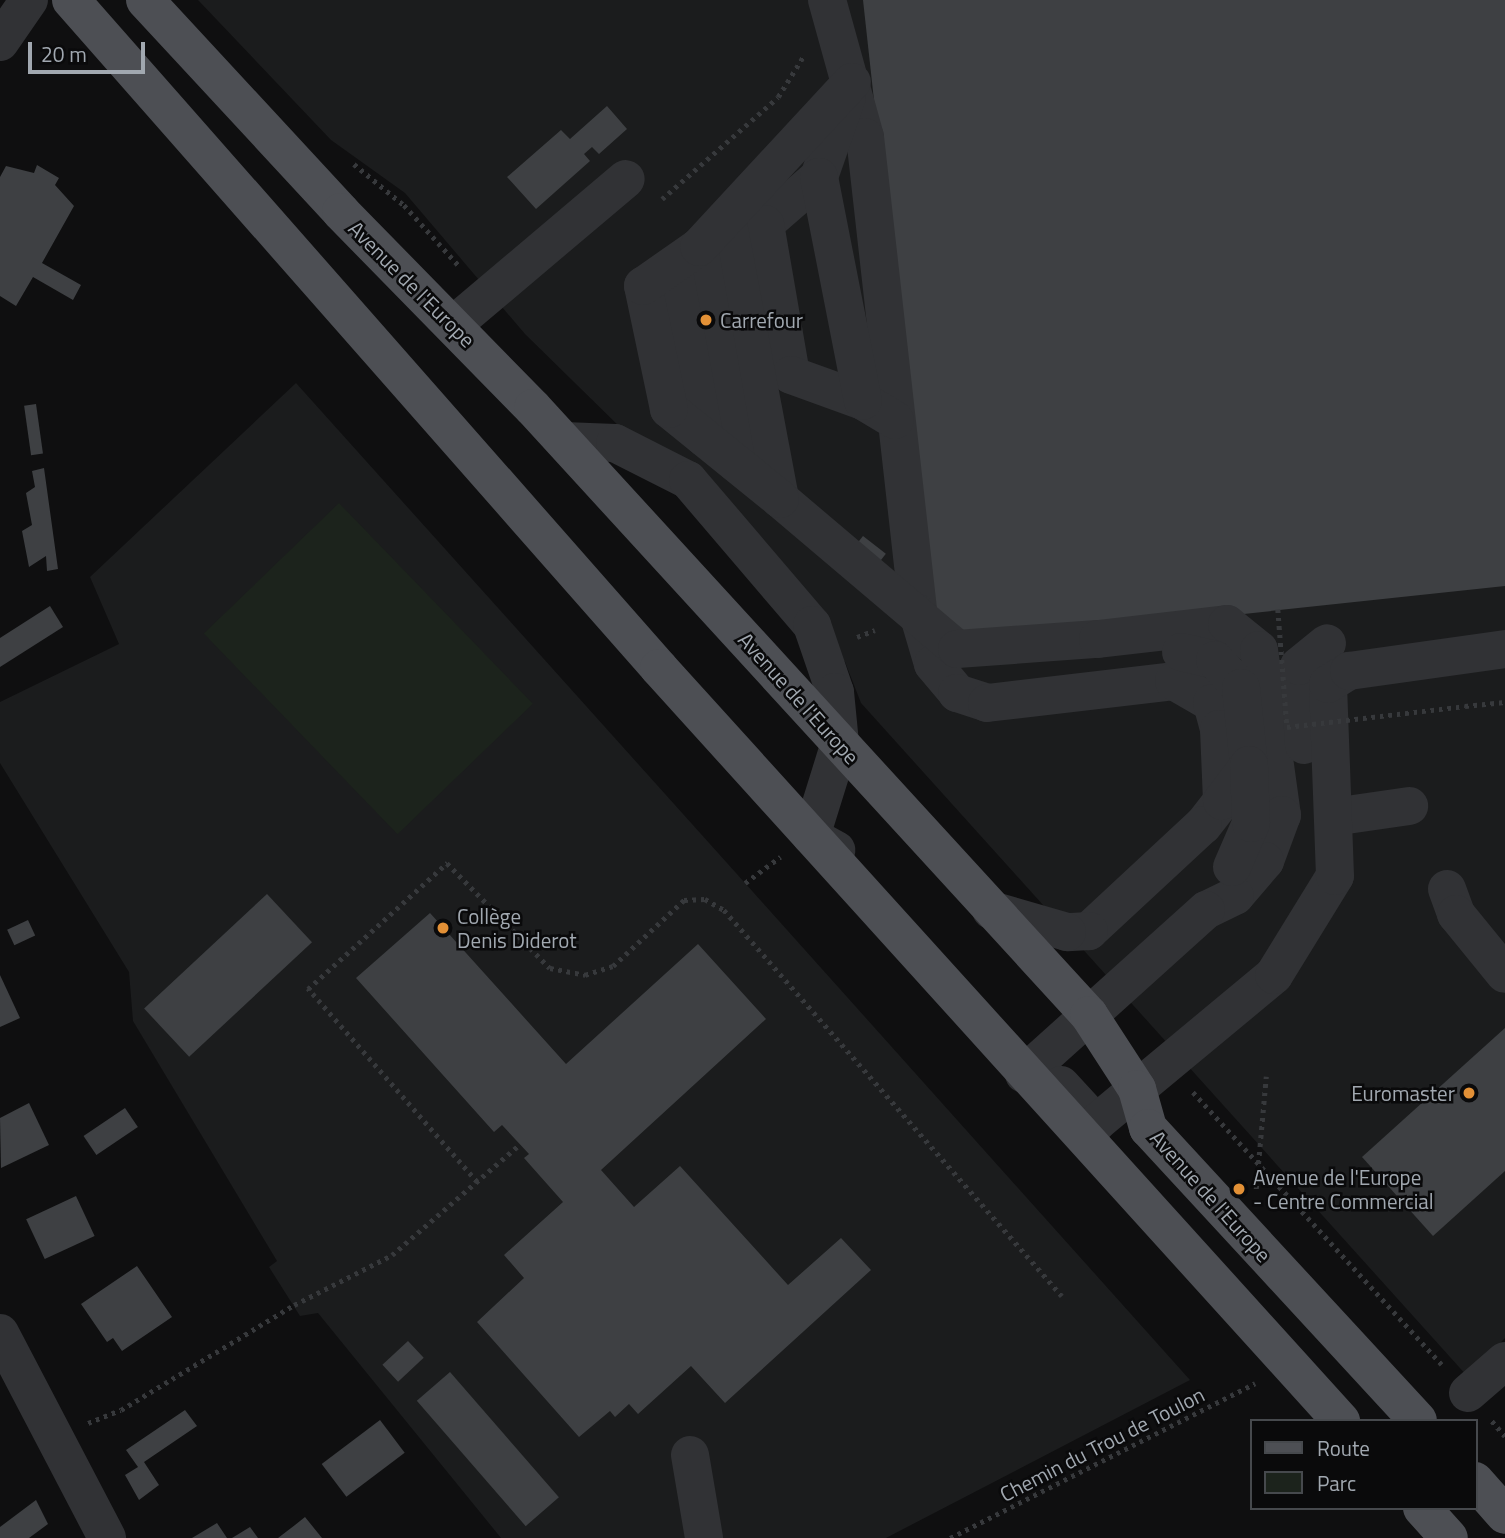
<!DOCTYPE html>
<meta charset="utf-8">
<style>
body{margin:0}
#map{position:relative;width:1505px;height:1538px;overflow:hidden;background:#0f0f10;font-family:"Titillium Web",sans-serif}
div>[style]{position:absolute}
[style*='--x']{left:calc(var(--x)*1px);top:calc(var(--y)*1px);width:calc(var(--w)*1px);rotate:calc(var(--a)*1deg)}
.built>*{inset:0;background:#1b1c1d}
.green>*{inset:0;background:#1c231c;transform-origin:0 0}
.building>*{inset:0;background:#3e4043;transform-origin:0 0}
.path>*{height:4.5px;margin-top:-2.25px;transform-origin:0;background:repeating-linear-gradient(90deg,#37393c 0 3.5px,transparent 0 8.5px)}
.minor>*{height:38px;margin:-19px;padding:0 19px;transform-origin:19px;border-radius:19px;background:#313235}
.major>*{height:38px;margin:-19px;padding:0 19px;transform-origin:19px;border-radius:19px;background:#4d4f54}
.path-bridge>*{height:4.5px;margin-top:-2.25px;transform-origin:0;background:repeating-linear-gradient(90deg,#37393c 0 3.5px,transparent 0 8.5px)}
.dots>*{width:19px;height:19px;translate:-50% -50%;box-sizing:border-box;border:4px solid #0a0a0b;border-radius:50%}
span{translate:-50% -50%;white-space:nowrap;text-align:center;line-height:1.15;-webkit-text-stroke:5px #0a0a0b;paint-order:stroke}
.street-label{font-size:21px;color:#a1a8b0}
.poi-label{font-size:21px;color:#a1a8b0}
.left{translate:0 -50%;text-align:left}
.right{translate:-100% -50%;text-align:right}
.legend{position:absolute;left:1250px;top:1419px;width:228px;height:91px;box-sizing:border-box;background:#0a0a0b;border:2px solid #46494d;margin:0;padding:9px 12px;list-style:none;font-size:21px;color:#a1a8b0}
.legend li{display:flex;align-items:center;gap:14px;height:35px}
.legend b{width:35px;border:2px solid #46494d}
.scale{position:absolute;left:28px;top:42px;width:117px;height:32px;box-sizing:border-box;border:4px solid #a1a8b0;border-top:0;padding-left:9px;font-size:21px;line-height:24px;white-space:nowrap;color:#a1a8b0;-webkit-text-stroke:5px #0a0a0b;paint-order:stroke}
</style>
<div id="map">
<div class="built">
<i style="clip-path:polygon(198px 0,1505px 0,1505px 1338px,1468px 1377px,861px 703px,845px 662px,627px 434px,525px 334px,405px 193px,331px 140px)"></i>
<i style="clip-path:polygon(296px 383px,745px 883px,1190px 1380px,886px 1538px,501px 1538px,318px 1313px,300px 1316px,269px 1267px,277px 1261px,133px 1021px,129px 972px,0 763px,0 702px,119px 644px,90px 577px)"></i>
</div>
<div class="green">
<i style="left:339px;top:503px;width:279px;height:188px;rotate:46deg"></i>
</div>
<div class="building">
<i style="clip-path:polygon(863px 0,1505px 0,1505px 586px,934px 647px)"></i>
<i style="clip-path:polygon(607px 106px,627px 129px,599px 154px,592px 147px,584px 154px,590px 161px,536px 209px,507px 177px,561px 130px,570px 139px)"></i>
<i style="clip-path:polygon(37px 165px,59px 178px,55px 185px,74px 206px,42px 263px,81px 285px,73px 300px,33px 277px,16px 306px,0 296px,0 177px,6px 166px,34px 173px)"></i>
<i style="left:36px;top:404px;width:50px;height:12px;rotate:82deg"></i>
<i style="clip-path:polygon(44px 468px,58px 569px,47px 571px,46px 556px,29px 567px,22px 531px,32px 525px,26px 493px,35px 487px,32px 471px)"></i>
<i style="left:863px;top:536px;width:29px;height:36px;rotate:38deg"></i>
<i style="clip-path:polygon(50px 606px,63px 627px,0 667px,0 638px)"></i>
<i style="left:267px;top:894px;width:66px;height:168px;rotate:47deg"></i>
<i style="clip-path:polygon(430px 913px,566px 1064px,698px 944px,766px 1019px,601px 1170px,634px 1207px,680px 1166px,788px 1285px,841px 1238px,871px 1270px,725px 1403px,691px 1366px,638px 1414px,629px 1404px,615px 1417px,610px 1411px,579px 1437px,477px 1322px,524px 1278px,504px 1255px,563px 1202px,524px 1158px,529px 1154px,502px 1125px,494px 1132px,356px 978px)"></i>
<i style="left:28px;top:920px;width:17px;height:23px;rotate:65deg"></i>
<i style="clip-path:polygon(0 975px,20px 1018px,0 1027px)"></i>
<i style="clip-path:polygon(1505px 1028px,1505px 1171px,1433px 1236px,1362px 1157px)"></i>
<i style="clip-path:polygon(29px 1103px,49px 1145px,1px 1168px,0 1118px)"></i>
<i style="left:125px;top:1108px;width:23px;height:50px;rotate:56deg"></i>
<i style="left:76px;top:1196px;width:44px;height:55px;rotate:65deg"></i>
<i style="clip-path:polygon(137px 1266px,172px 1317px,122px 1351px,113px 1338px,107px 1342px,81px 1304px)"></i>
<i style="left:408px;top:1341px;width:23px;height:35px;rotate:47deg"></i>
<i style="left:450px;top:1372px;width:166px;height:44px;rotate:49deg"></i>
<i style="clip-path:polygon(185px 1410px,197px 1426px,144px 1462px,159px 1485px,139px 1500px,125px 1475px,138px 1467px,126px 1450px)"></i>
<i style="left:380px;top:1420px;width:41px;height:73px;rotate:53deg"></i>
<i style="clip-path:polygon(36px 1500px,48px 1524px,29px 1538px,0 1538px,0 1527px)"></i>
<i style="clip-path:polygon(305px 1517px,322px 1538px,278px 1538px,295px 1525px)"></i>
<i style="clip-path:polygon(217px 1523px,227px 1538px,192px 1538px)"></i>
<i style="clip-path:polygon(250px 1527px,258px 1538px,232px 1538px)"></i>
</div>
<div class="path">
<i style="--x:354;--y:164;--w:65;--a:39.4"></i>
<i style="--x:404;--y:205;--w:84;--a:47.9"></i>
<i style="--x:662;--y:199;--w:154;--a:-41.3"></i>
<i style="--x:778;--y:97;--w:47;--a:-58"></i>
<i style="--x:857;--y:637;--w:19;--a:-21"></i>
<i style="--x:1465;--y:706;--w:40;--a:-5.7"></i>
<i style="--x:745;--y:883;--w:44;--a:-36.6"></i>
<i style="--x:1193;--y:1092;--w:369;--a:47.6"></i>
<i style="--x:477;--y:1182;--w:257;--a:-131.2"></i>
<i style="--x:308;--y:989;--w:188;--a:-42.2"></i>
<i style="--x:447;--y:863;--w:147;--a:45.6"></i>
<i style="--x:550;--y:968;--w:36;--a:11"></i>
<i style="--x:585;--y:975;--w:29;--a:-18"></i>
<i style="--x:613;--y:966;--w:97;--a:-42.9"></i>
<i style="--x:684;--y:900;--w:21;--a:-3"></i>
<i style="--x:705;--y:899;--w:22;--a:30"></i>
<i style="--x:724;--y:910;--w:513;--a:48.79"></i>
<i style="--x:1256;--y:1189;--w:113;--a:-84.9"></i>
<i style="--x:1492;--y:1421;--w:20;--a:49"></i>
<i style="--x:88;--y:1423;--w:35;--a:-22"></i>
<i style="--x:121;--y:1410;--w:202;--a:-31.3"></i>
<i style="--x:294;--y:1305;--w:110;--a:-27"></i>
<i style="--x:392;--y:1255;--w:169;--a:-40.9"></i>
<i style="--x:950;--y:1538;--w:342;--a:-26.9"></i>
</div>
<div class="minor">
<i style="--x:827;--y:0;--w:142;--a:74.5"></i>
<i style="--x:865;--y:137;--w:479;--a:83.6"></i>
<i style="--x:918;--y:613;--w:53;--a:73.6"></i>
<i style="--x:933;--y:664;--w:38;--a:50"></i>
<i style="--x:957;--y:693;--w:32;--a:18"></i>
<i style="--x:987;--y:703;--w:188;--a:-6.7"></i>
<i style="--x:1174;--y:681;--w:44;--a:30.1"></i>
<i style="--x:1212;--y:703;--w:27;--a:75"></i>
<i style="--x:1219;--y:729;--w:72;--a:87.6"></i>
<i style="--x:1222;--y:801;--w:31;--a:128"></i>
<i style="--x:1203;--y:825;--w:156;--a:137.1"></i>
<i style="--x:1089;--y:931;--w:22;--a:177"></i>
<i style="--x:1067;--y:932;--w:79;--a:-163.9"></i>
<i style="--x:0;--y:42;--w:51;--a:-55.4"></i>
<i style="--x:847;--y:97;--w:85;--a:109.3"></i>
<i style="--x:819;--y:177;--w:72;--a:139"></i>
<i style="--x:765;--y:224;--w:153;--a:80.2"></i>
<i style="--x:791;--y:375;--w:77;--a:19.9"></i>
<i style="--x:863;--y:401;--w:37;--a:31"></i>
<i style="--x:819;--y:177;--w:228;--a:78.9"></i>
<i style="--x:727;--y:218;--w:286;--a:79.3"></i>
<i style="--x:780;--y:499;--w:232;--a:40.3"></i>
<i style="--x:957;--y:649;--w:141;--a:-4.1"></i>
<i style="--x:1098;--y:639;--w:130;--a:-6.6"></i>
<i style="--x:1227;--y:624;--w:41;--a:39.1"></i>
<i style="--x:1259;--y:650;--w:167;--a:82.1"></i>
<i style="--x:1282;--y:815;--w:49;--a:110.3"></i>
<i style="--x:1265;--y:861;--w:46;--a:130.6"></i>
<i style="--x:1235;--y:896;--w:32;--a:154"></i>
<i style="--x:1206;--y:910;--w:245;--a:138"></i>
<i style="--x:699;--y:247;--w:220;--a:80.1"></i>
<i style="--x:673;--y:266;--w:175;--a:79.5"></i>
<i style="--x:453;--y:325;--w:226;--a:-40.2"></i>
<i style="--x:564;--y:441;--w:51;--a:2.2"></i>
<i style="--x:615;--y:443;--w:82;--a:26.9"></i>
<i style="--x:688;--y:480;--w:191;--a:49.5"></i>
<i style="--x:812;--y:625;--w:71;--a:71.1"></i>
<i style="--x:835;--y:692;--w:51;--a:84.4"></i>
<i style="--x:840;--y:743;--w:97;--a:107.3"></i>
<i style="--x:811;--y:836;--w:29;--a:29"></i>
<i style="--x:780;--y:499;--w:143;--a:-141"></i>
<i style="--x:669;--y:409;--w:126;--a:-101.9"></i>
<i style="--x:643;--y:286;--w:68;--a:-34.9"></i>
<i style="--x:699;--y:247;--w:225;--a:-47.2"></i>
<i style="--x:1181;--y:652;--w:35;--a:13"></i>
<i style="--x:1215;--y:660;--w:38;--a:47"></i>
<i style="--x:1241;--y:688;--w:77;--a:84.1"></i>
<i style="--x:1249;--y:765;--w:45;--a:126.9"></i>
<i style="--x:1304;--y:745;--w:79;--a:-93.6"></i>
<i style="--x:1299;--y:666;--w:36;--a:-39"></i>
<i style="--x:1333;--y:817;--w:77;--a:-8.2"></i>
<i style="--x:1232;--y:867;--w:48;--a:-66.6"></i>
<i style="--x:1251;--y:823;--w:58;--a:-92"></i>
<i style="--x:1447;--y:889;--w:27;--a:70"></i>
<i style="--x:1456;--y:914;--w:77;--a:50.8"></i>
<i style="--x:1061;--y:1085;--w:52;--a:47.4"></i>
<i style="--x:1096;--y:1123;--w:231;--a:-39.7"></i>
<i style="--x:1274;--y:975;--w:116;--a:-58.4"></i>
<i style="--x:1335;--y:876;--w:192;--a:-92.1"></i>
<i style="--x:1328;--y:684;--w:25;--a:-32"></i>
<i style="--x:1349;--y:671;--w:158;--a:-8"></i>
<i style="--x:0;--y:1333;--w:231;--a:62.4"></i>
<i style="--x:1468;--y:1393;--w:49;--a:-40.9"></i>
<i style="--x:690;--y:1455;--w:84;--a:80.4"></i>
</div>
<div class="major">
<i style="--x:71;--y:0;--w:890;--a:48.64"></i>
<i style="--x:659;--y:668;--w:1016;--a:47.83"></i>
<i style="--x:145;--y:0;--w:289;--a:47.2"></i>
<i style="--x:341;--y:212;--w:274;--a:45.6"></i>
<i style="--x:533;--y:408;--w:823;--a:47.51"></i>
<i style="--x:1089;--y:1015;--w:88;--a:57"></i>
<i style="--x:1137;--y:1089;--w:41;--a:74.2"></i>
<i style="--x:1148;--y:1128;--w:398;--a:47.3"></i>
<i style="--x:1475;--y:1481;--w:45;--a:48.6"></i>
<i style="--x:1422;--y:1508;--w:40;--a:48"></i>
</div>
<div class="path-bridge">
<i style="--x:1278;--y:609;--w:118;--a:85.6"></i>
<i style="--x:1287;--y:727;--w:179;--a:-6.7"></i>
</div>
<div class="dots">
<i style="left:706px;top:320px;background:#e29036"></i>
<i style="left:443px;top:928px;background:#e29036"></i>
<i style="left:1469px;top:1093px;background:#e29036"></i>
<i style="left:1239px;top:1189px;background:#e29036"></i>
</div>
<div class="street-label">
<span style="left:412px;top:284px;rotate:45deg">Avenue de l'Europe</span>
<span style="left:799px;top:698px;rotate:48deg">Avenue de l'Europe</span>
<span style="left:1211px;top:1196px;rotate:48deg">Avenue de l'Europe</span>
<span style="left:1102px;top:1444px;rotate:-27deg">Chemin du Trou de Toulon</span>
</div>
<div class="poi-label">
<span class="left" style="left:720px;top:320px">Carrefour</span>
<span class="left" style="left:457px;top:928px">Collège<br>Denis Diderot</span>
<span class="right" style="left:1455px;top:1093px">Euromaster</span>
<span class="left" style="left:1253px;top:1189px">Avenue de l'Europe<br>- Centre Commercial</span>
</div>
<ul class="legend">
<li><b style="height:9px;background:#4d4f54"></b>Route</li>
<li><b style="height:19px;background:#1c231c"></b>Parc</li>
</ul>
<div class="scale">20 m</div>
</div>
